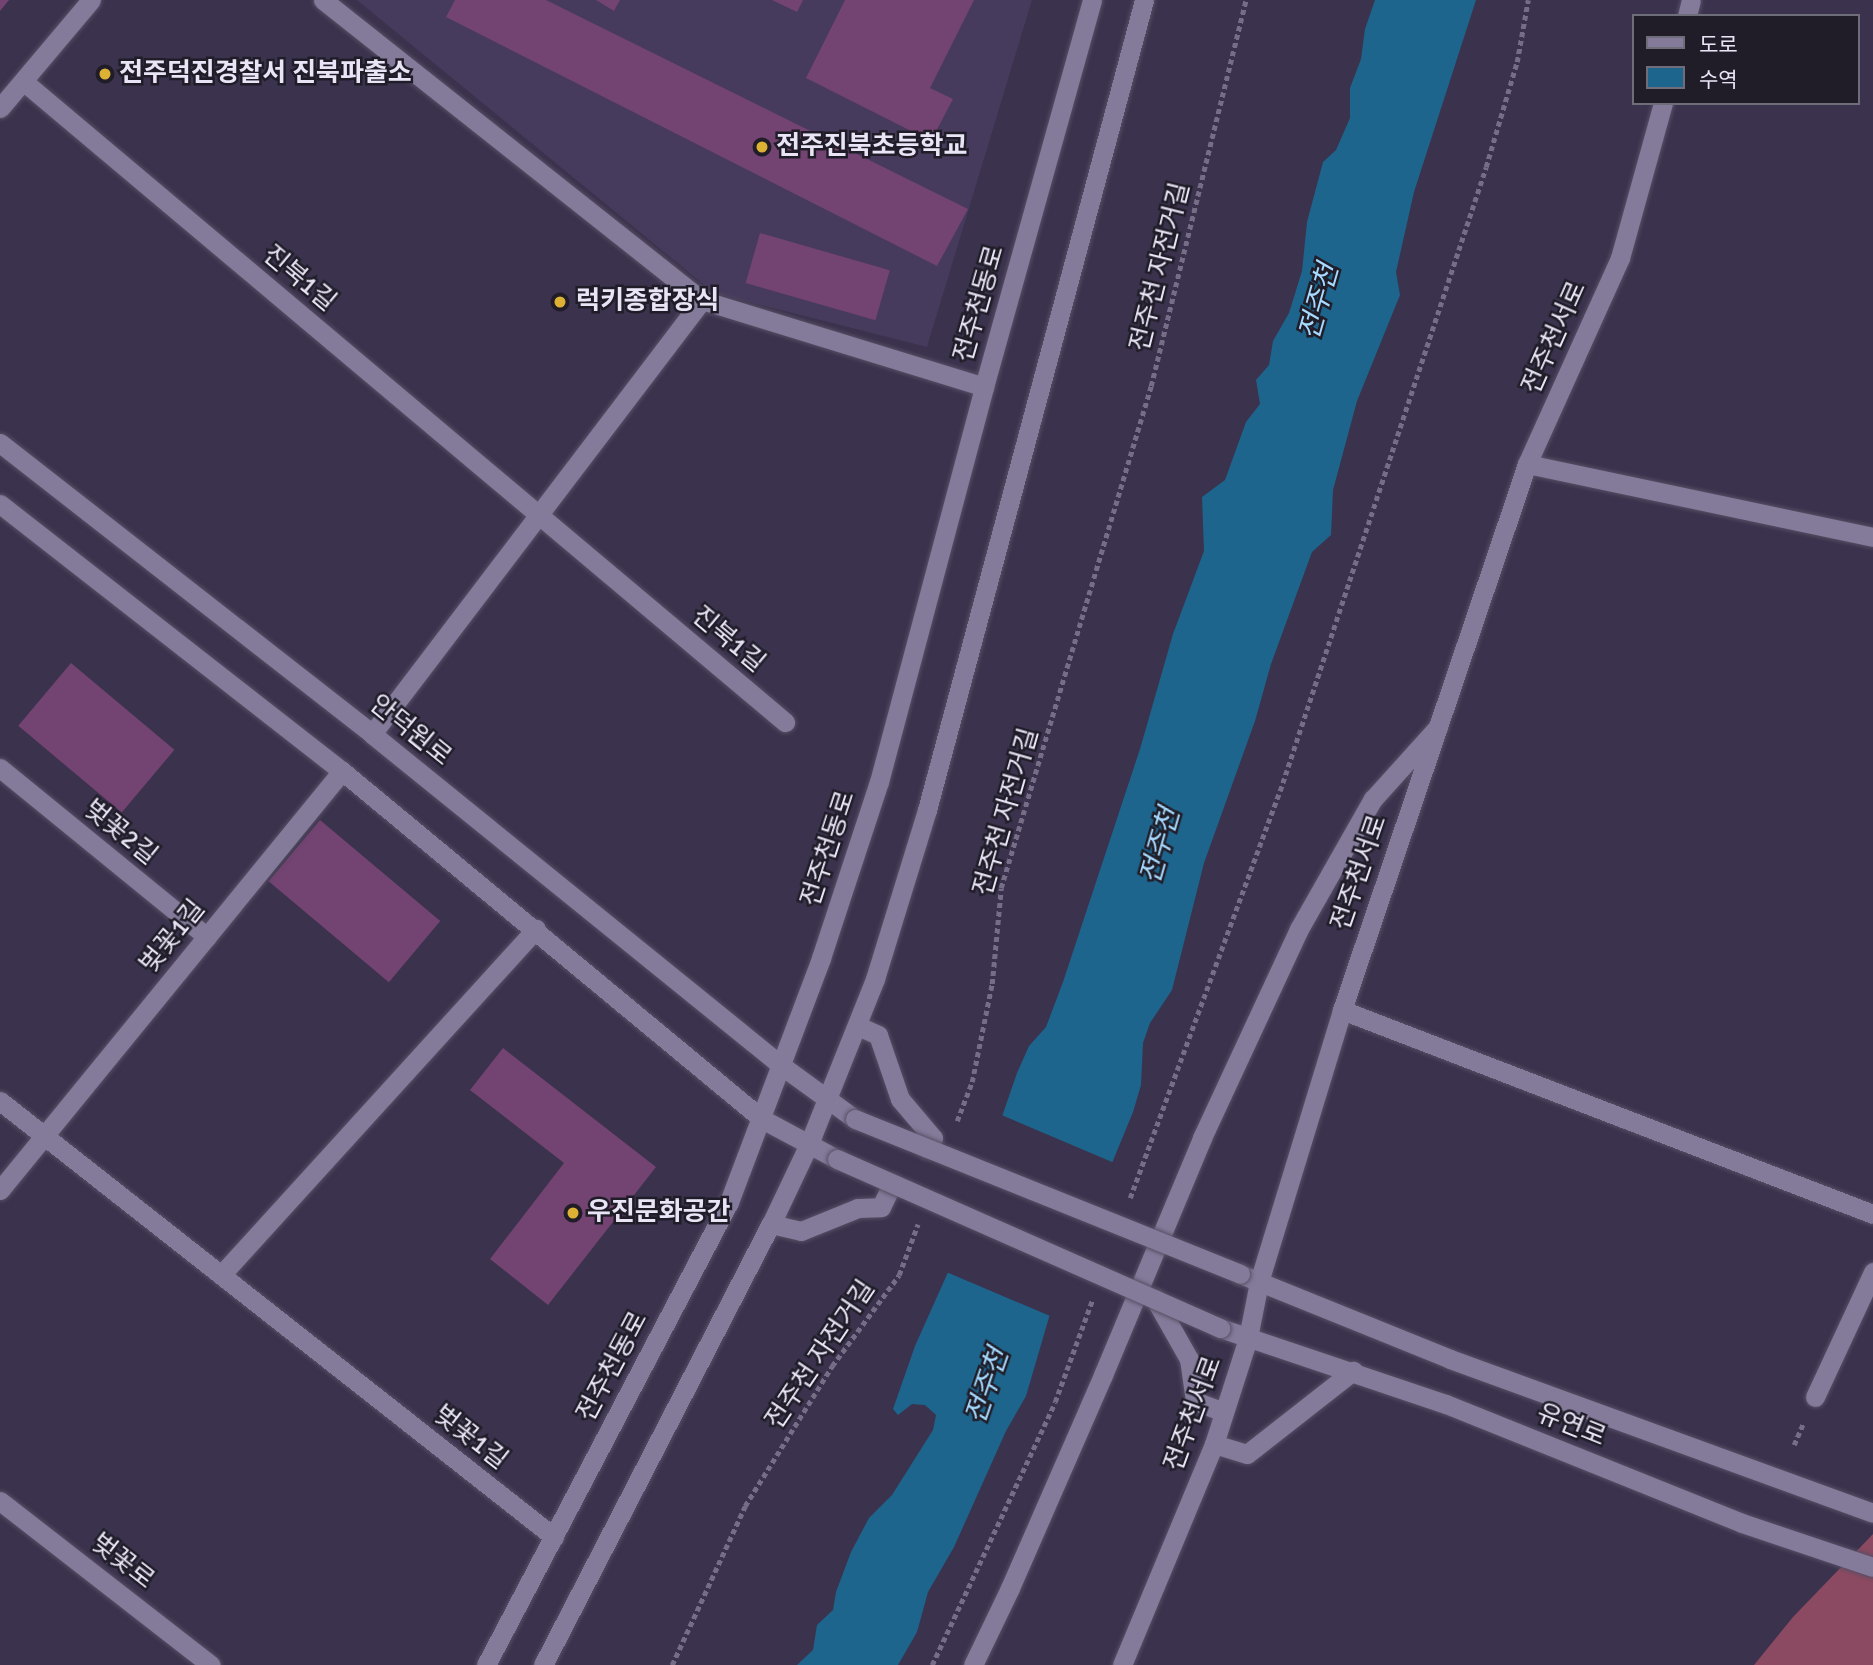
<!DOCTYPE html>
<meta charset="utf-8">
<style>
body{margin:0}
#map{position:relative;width:1873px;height:1665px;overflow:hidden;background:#3b324d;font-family:Signika,"Noto Sans KR",sans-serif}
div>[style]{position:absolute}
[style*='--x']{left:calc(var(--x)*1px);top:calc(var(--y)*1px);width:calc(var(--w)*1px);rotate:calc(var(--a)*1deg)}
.built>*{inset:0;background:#463b5c}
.forest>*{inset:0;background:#8b4a61}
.water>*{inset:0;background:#1d658c}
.pier>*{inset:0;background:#3b324d;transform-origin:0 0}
.building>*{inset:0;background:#734371;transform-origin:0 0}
.path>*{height:4.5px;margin-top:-2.25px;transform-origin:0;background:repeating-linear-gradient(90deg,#766e86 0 5px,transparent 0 8.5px)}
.roads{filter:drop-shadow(0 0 2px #564f65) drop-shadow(0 0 2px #564f65)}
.minor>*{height:19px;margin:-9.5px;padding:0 9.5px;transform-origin:9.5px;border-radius:9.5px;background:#847b9a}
.tertiary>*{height:19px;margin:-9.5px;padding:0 9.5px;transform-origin:9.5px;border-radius:9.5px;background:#847b9a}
.bridges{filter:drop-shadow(0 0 2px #564f65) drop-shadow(0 0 2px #564f65)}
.tertiary-bridge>*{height:19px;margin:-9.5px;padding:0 9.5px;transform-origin:9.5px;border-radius:9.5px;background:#847b9a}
.dots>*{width:19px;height:19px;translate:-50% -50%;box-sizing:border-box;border:4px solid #201d29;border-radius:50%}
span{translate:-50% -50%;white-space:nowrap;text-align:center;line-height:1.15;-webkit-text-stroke:5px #201d29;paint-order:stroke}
.poi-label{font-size:26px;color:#e9e5f6;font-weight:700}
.left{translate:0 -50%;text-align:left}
.street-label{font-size:26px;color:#e9e5f6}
.water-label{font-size:28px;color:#a6dbff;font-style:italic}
.legend{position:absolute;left:1632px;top:14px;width:228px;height:91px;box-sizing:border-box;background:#201d29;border:2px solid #706d7b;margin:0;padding:9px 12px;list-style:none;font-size:21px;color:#e9e5f6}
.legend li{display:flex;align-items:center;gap:14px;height:35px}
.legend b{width:35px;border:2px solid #706d7b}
</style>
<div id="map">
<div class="built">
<i style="clip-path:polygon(357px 0,1032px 0,927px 347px,714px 293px)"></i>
</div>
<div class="forest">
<i style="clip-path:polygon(1873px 1534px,1873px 1665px,1754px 1665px,1793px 1617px)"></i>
</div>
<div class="water">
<i style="clip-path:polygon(1375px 0,1476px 0,1414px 192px,1396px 272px,1400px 295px,1357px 401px,1333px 490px,1331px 535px,1312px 552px,1271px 664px,1255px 721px,1204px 863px,1172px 990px,1150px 1023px,1143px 1043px,1141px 1085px,1133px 1112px,1050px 1314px,1026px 1396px,1006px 1431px,954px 1547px,928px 1592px,917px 1632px,898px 1665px,797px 1665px,813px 1650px,817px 1625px,833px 1610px,836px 1592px,851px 1552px,869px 1518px,892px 1495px,933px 1430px,936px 1415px,925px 1405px,912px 1404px,898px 1415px,893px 1409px,915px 1346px,949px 1270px,1017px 1073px,1029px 1046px,1046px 1027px,1063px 982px,1140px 749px,1173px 634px,1204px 551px,1202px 497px,1225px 480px,1246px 422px,1260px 404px,1256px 380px,1269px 365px,1273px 341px,1289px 313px,1302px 271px,1307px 222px,1323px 162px,1336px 150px,1350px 118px,1350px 88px,1361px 59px,1365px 29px)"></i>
</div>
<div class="pier">
<i style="left:999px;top:1114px;width:126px;height:166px;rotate:23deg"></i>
</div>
<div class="building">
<i style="clip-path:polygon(0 0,9px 0,0 11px)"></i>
<i style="clip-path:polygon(455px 0,546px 0,968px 209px,937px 266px,446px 17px)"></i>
<i style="clip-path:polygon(596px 0,620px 0,614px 11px)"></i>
<i style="clip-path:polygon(772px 0,803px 0,797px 12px)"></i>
<i style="clip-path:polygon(845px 0,974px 0,930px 88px,953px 99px,931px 141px,806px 78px)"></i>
<i style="left:760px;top:233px;width:135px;height:52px;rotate:16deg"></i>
<i style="left:71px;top:663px;width:135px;height:82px;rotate:40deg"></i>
<i style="left:320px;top:820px;width:157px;height:80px;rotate:40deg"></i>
<i style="clip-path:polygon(503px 1048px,656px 1167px,548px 1305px,490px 1259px,564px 1163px,470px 1090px)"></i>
</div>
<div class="path">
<i style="--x:957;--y:1121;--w:42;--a:-69"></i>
<i style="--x:972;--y:1082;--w:100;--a:-78.5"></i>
<i style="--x:992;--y:984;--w:96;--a:-84.6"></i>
<i style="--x:1001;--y:888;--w:524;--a:-73.36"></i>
<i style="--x:1151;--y:386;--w:398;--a:-76.2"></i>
<i style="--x:1130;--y:1198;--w:434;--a:-69.8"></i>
<i style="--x:1280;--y:791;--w:657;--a:-71.73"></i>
<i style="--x:1486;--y:167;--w:109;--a:-73.6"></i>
<i style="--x:1517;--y:62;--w:63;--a:-79.9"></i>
<i style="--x:1794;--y:1445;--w:23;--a:-67"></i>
<i style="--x:672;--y:1665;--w:175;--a:-65.3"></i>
<i style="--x:745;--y:1506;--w:165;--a:-58.1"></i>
<i style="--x:832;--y:1366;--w:113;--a:-53.6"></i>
<i style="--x:899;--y:1275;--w:54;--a:-69.6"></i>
<i style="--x:932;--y:1665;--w:290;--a:-64.9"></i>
<i style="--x:1055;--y:1402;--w:108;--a:-69.9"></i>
</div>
<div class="roads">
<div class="minor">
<i style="--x:323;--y:0;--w:483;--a:38.4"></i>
<i style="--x:702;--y:300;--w:295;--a:17.1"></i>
<i style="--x:1687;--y:16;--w:16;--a:-76"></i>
<i style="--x:23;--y:81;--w:996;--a:40.07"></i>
<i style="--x:0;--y:108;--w:141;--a:-49.9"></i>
<i style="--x:1527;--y:464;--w:354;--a:11.9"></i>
<i style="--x:372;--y:734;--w:545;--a:-52.75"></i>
<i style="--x:0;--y:768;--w:267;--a:39.2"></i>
<i style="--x:1342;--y:1010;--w:569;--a:21.02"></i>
<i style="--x:0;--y:1101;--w:705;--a:38.2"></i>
<i style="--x:0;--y:1190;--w:541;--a:-50.78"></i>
<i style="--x:221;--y:1275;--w:468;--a:-47.7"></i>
<i style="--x:1259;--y:1282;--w:284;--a:-73"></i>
<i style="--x:1342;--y:1010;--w:576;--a:-71.28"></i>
<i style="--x:1527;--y:464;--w:226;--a:-65.7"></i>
<i style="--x:1620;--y:258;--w:161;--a:-74.5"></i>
<i style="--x:1815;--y:1397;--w:138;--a:-65.1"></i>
<i style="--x:0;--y:1501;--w:267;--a:37.9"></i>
</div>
<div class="tertiary">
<i style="--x:0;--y:443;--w:472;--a:38"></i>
<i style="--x:372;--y:734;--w:528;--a:39"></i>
<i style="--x:782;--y:1066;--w:90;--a:36"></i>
<i style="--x:0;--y:504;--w:434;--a:38"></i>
<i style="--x:342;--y:771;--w:545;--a:39.64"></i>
<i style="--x:762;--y:1119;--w:85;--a:28.1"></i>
<i style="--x:858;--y:1026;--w:22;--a:24"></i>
<i style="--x:878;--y:1035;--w:68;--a:71"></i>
<i style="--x:900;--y:1099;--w:51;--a:49.8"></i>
<i style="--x:933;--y:1138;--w:12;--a:121"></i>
<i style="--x:771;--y:1224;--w:31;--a:13"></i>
<i style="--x:801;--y:1231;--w:61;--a:-22"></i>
<i style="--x:858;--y:1208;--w:23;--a:-2"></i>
<i style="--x:881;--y:1207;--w:25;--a:-64"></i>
<i style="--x:1240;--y:1274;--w:227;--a:22"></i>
<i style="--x:1450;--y:1359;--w:450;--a:20"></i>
<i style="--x:1155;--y:1299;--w:69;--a:60.5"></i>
<i style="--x:1189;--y:1359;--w:42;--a:81.9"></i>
<i style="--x:1195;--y:1401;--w:31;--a:21"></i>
<i style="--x:1220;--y:1328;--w:238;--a:18.6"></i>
<i style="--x:1446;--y:1404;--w:319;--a:21.9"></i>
<i style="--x:1742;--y:1523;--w:138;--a:18.6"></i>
<i style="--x:1214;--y:1444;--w:34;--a:17"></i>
<i style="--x:1247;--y:1454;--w:135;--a:-38.1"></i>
<i style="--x:486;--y:1665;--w:523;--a:-62.31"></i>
<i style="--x:729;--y:1202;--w:261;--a:-69.3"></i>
<i style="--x:821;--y:958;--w:185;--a:-71.8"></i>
<i style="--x:879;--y:782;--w:409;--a:-75.1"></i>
<i style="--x:984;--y:387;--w:402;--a:-74.4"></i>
<i style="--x:543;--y:1665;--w:496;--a:-62.7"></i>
<i style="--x:771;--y:1224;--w:89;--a:-64.6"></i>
<i style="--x:809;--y:1144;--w:178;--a:-68.2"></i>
<i style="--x:875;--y:979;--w:177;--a:-72.9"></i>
<i style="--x:927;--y:810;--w:839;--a:-75"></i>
<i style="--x:973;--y:1665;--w:85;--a:-64.3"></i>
<i style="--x:1010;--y:1588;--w:232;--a:-66.4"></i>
<i style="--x:1103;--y:1375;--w:257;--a:-67.3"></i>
<i style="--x:1202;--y:1138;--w:230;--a:-65.1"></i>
<i style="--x:1299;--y:929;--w:150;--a:-60.4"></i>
<i style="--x:1373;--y:799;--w:97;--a:-47.9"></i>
<i style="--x:1122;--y:1665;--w:239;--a:-67.4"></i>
<i style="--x:1214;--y:1444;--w:111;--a:-72.2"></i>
<i style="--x:1248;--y:1338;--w:57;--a:-78.9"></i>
</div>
</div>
<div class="bridges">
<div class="tertiary-bridge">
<i style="--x:855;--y:1119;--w:415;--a:21.9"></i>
<i style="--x:837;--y:1159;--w:419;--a:23.8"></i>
</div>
</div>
<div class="dots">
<i style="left:105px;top:74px;background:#ddb133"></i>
<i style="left:762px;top:147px;background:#ddb133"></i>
<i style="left:560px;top:302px;background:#ddb133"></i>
<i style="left:573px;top:1213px;background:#ddb133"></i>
</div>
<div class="poi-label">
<span class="left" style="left:119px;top:74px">전주덕진경찰서 진북파출소</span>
<span class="left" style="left:776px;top:147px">전주진북초등학교</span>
<span class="left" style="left:576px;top:302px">럭키종합장식</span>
<span class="left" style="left:587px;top:1213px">우진문화공간</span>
</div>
<div class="street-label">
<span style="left:1161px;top:267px;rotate:-76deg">전주천 자전거길</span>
<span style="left:299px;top:279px;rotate:40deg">진북1길</span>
<span style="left:980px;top:304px;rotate:-74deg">전주천동로</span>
<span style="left:1555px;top:338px;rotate:-66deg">전주천서로</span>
<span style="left:728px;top:640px;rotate:40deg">진북1길</span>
<span style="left:410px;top:731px;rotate:39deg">안덕원로</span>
<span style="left:1007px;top:812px;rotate:-74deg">전주천 자전거길</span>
<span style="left:120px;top:833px;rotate:39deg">벚꽃2길</span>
<span style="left:829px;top:849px;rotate:-72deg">전주천동로</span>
<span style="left:1360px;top:873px;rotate:-71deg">전주천서로</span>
<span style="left:173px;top:937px;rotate:-51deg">벚꽃1길</span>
<span style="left:821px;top:1355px;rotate:-56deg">전주천 자전거길</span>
<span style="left:613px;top:1367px;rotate:-62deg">전주천동로</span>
<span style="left:1194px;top:1414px;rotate:-70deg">전주천서로</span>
<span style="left:1571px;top:1426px;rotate:22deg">유연로</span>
<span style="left:470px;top:1438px;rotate:38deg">벚꽃1길</span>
<span style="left:122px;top:1562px;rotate:38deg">벚꽃로</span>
</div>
<div class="water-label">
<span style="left:1319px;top:302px;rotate:-74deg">전주천</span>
<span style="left:1160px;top:846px;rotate:-74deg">전주천</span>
<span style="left:987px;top:1386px;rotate:-71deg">전주천</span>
</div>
<ul class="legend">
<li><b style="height:9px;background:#847b9a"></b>도로</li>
<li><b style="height:19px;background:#1d658c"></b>수역</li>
</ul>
</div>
